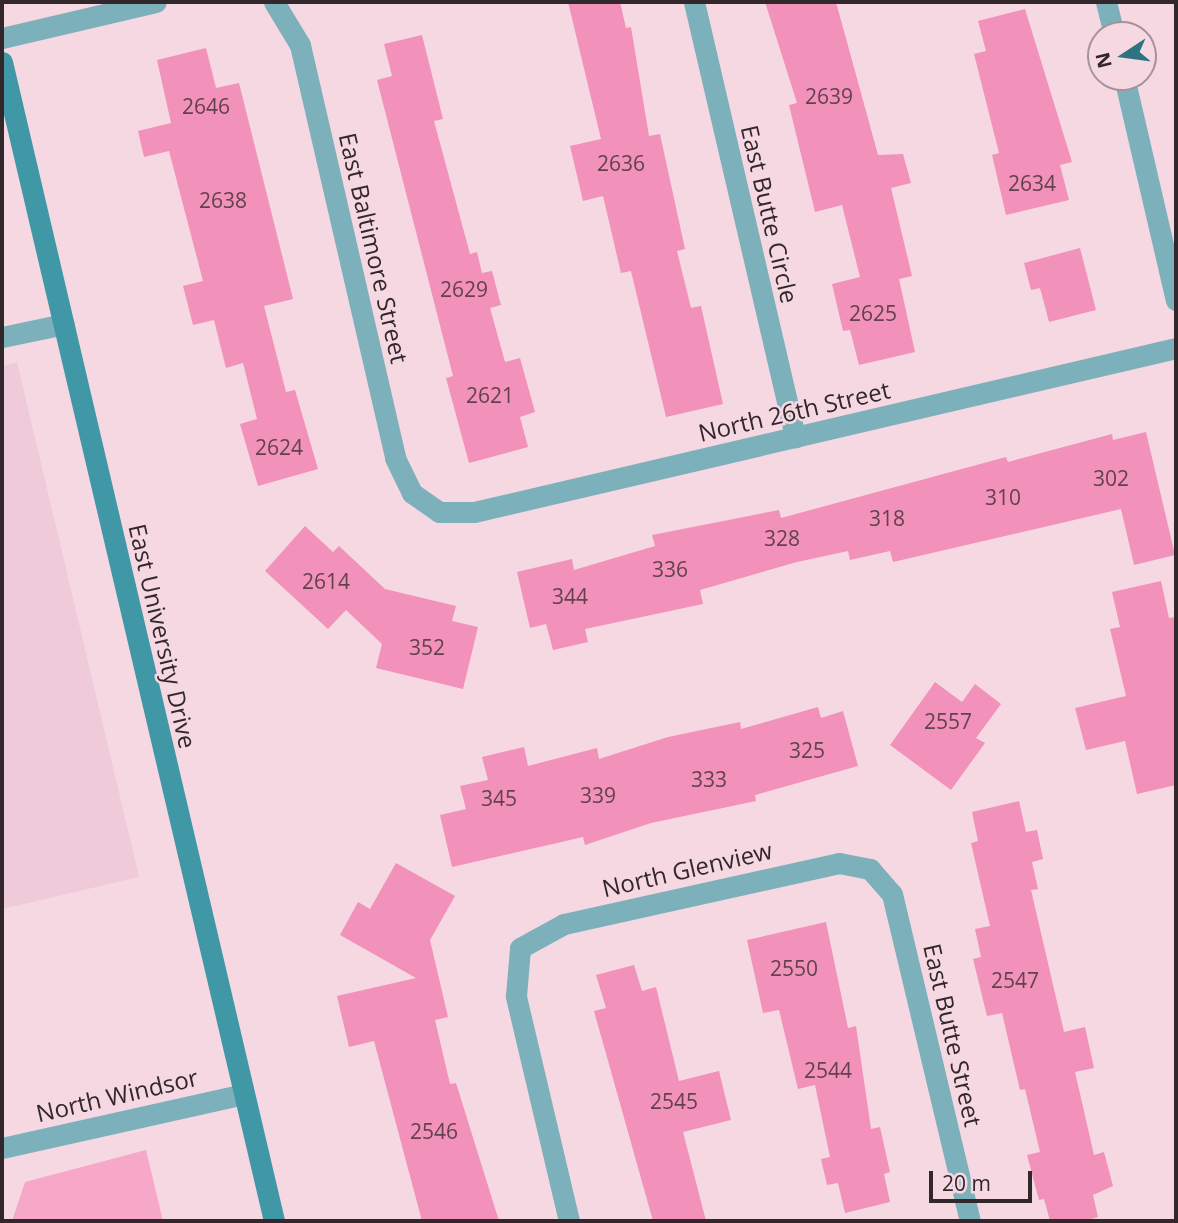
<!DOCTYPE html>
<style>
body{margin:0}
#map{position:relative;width:1178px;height:1223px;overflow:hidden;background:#f5d8e2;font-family:"Open Sans",sans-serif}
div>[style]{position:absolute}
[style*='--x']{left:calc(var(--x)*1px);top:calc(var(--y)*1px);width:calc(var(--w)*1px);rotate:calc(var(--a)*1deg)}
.built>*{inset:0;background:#efcad8}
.green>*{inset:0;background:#f7a8c8}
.building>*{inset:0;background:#f291ba}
.minor>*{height:21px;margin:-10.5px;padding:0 10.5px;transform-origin:10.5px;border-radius:10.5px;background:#7cb0ba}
.secondary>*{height:21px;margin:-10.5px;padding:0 10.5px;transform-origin:10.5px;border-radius:10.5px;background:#4097a6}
span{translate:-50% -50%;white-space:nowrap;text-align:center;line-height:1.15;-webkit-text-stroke:5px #f5d8e2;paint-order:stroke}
.number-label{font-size:21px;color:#62424f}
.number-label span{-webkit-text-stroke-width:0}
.street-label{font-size:24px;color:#32272b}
.frame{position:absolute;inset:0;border:4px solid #32272b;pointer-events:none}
.north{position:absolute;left:1087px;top:21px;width:70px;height:70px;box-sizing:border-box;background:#f5d8e2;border:2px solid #a79199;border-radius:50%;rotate:257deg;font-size:19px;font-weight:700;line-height:28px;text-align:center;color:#32272b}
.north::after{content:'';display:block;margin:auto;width:24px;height:32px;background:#2d7480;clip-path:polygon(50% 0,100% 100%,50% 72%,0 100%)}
.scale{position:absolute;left:929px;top:1171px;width:103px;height:32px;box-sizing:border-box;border:4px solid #32272b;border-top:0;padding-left:9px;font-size:21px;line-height:24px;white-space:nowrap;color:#32272b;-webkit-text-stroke:5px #f5d8e2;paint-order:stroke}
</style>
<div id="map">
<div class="built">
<i style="clip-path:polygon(17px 362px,139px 877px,2px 909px,2px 366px)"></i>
</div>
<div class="green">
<i style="clip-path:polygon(146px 1150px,163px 1221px,12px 1221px,25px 1182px)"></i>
</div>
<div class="building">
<i style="clip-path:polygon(568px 2px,620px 2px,626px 28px,631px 27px,649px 136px,660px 134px,685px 249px,677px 251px,691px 308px,701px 306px,723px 404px,666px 417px,631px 271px,621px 273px,603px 196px,583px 201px,570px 146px,601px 139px)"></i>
<i style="clip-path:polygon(765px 2px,836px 2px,878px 155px,903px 154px,911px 183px,891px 188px,912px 276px,899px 279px,915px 352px,859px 365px,850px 330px,843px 331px,832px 284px,860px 277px,842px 205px,815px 212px,789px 105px,797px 103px)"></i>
<i style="clip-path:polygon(1025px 9px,1072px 162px,1060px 165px,1069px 200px,1006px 215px,992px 155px,999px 153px,974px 54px,986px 51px,978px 21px)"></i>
<i style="clip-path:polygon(422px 35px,443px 119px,434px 121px,470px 254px,477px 252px,482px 273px,492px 271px,501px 305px,490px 308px,505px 362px,520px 358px,535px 412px,520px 417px,528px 447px,469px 463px,446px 378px,453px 376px,377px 80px,392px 76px,384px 44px)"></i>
<i style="clip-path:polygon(206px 48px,216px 88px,239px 83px,293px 299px,264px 306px,286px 392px,295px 390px,318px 469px,258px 486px,240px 424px,257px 419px,243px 363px,226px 368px,214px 320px,193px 325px,183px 286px,203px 281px,169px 151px,144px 157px,138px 131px,171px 123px,157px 60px)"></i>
<i style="clip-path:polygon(1080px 248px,1096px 310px,1049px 322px,1040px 288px,1031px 290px,1024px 263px)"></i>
<i style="clip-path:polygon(1146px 432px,1175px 555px,1134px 565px,1121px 509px,893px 562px,890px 551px,850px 560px,848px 551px,797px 562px,700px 590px,703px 604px,585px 629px,588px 642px,553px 650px,546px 624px,530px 628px,517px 572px,572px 559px,574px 570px,655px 546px,652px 535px,779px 510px,781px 518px,1006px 457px,1008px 462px,1112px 434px,1113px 440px)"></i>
<i style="clip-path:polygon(305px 526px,333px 552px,339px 546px,385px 589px,456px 606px,452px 621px,478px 627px,463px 689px,376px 668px,382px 644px,346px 610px,328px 629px,265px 571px)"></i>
<i style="clip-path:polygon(1161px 581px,1169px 618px,1176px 617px,1176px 785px,1137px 794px,1125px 741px,1086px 750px,1075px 708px,1126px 696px,1110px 629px,1120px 627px,1112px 592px)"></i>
<i style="clip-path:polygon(935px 682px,962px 702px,975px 684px,1001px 704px,976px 738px,985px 743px,951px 790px,890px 745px)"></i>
<i style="clip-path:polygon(818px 707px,821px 718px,843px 711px,858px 766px,755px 795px,756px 801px,651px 823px,585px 845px,583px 837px,452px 867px,440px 815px,466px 809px,460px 786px,488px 780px,482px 757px,524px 747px,528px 766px,597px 748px,599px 759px,668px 737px,740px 722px,741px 729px)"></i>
<i style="clip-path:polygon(1019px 801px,1026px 832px,1037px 830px,1043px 859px,1032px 862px,1038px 889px,1031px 890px,1064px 1032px,1085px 1027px,1094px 1068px,1075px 1072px,1094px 1155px,1104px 1152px,1113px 1186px,1093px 1195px,1098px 1217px,1083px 1221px,1050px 1221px,1044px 1199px,1039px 1200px,1027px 1155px,1040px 1152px,1025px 1089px,1020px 1090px,1002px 1013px,987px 1016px,973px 959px,981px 957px,975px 929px,990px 926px,971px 843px,978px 841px,972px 812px)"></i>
<i style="clip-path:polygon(396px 863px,455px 896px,430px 940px,448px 1017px,435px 1020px,450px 1084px,456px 1083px,499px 1221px,422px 1221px,374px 1041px,349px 1047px,337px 996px,416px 978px,340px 935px,358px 902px,370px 909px)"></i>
<i style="clip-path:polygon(826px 922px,848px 1028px,856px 1026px,871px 1129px,880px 1127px,890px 1172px,884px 1174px,890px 1202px,845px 1213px,838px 1183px,827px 1185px,821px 1159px,830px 1157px,815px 1085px,798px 1089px,779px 1010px,763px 1013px,747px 940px)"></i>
<i style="clip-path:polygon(634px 965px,642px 991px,656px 987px,679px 1081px,719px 1071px,731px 1120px,683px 1132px,706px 1221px,653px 1221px,594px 1011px,606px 1008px,596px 975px)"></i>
</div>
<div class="minor">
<i style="--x:274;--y:2;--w:50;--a:58.8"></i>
<i style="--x:300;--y:45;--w:424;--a:77"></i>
<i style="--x:395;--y:458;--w:39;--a:64"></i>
<i style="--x:412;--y:493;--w:33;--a:35"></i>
<i style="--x:439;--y:512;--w:35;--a:0"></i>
<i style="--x:474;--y:512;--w:721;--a:-13.15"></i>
<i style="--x:694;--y:2;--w:447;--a:76.9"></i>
<i style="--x:1106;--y:2;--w:34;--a:76"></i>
<i style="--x:2;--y:38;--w:158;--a:-13.2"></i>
<i style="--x:1124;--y:77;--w:229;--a:76.9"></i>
<i style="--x:2;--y:337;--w:63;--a:-11.8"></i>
<i style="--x:2;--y:1148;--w:248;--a:-12.6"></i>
<i style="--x:569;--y:1221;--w:231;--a:-103.3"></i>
<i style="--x:516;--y:996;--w:48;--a:-85.2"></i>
<i style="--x:520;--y:948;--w:50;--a:-28.6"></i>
<i style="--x:564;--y:924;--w:282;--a:-12.5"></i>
<i style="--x:839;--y:863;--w:32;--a:11"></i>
<i style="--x:870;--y:869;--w:33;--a:49"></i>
<i style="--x:892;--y:894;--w:336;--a:76.6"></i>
</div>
<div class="secondary">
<i style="--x:2;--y:62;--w:1190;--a:76.79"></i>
</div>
<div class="number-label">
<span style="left:829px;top:96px">2639</span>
<span style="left:206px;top:106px">2646</span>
<span style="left:621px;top:163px">2636</span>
<span style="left:1032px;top:183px">2634</span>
<span style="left:223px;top:200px">2638</span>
<span style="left:464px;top:289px">2629</span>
<span style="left:873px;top:313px">2625</span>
<span style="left:490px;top:395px">2621</span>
<span style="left:279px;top:447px">2624</span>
<span style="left:1111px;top:478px">302</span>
<span style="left:1003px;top:497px">310</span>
<span style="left:887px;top:518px">318</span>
<span style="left:782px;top:538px">328</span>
<span style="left:670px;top:569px">336</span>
<span style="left:326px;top:581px">2614</span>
<span style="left:570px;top:596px">344</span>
<span style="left:427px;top:647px">352</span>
<span style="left:948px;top:721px">2557</span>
<span style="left:807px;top:750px">325</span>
<span style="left:709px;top:779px">333</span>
<span style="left:598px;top:795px">339</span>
<span style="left:499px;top:798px">345</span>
<span style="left:794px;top:968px">2550</span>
<span style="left:1015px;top:980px">2547</span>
<span style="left:828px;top:1070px">2544</span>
<span style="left:674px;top:1101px">2545</span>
<span style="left:434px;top:1131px">2546</span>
</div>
<div class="street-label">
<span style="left:770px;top:214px;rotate:77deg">East Butte Circle</span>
<span style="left:374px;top:248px;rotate:77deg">East Baltimore Street</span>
<span style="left:794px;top:411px;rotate:-13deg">North 26th Street</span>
<span style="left:163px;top:636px;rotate:77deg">East University Drive</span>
<span style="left:687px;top:869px;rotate:-13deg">North Glenview</span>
<span style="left:953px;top:1035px;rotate:77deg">East Butte Street</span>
<span style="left:117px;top:1095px;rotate:-13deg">North Windsor</span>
</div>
<div class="frame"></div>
<div class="north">N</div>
<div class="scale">20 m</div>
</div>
